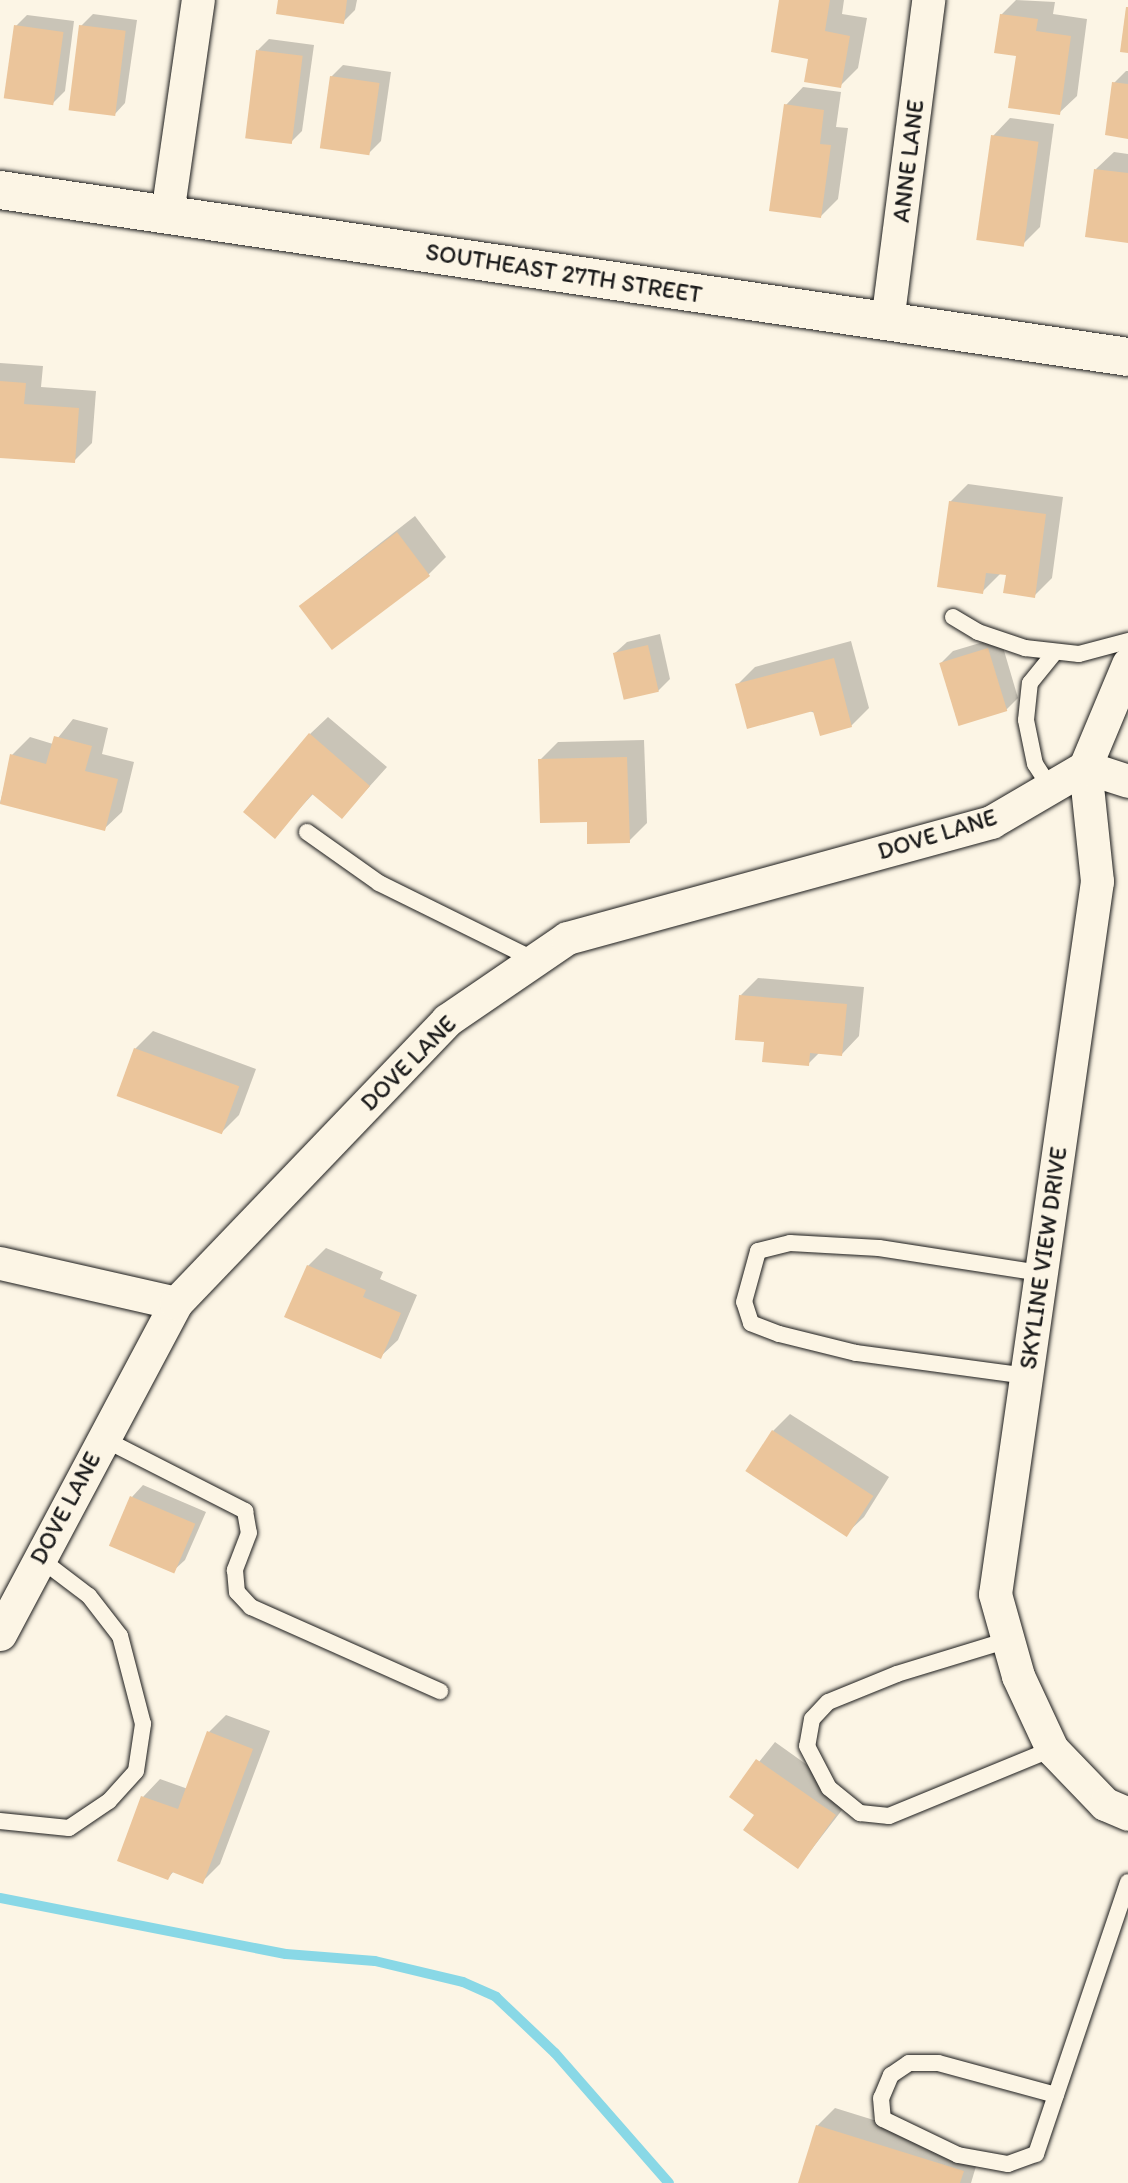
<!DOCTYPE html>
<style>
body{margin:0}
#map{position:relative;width:1128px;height:2183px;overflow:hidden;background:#fcf5e5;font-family:Itim,sans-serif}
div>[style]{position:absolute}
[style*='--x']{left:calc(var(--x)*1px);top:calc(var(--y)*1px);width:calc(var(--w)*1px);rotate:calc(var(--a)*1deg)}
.shadow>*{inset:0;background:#0003}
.stream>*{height:10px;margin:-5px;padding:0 5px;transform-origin:5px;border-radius:5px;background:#89d8e6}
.building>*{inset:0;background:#ebc59b;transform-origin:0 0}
.roads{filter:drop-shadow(0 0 2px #1c1c1c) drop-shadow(0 0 2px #1c1c1c)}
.lane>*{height:16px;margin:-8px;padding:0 8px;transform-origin:8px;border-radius:8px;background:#fcf5e5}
.street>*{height:33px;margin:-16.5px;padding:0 16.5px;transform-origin:16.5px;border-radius:16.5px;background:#fcf5e5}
.primary>*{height:38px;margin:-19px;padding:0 19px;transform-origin:19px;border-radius:19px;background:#fcf5e5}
span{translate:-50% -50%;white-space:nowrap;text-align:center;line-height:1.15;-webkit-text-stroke:5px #fcf5e5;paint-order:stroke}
.street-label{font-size:24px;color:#1c1c1c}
</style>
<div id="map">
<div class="shadow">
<i style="clip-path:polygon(280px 0,357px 0,355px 10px,343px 22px)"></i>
<i style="clip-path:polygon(781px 0,844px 0,842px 14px,867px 18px,858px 68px,840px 86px,810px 57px)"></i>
<i style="clip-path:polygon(1016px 0,1055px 2px,1053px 14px,1087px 19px,1077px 96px,1059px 113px,1018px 54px,1001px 15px)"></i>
<i style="clip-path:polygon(93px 14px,137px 20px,125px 103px,114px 115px,81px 26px)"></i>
<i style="clip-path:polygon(27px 15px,74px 21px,65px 91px,53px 103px,16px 26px)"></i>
<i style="clip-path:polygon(269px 39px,314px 45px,302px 131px,290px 143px,258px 50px)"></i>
<i style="clip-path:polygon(343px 65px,391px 72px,381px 141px,369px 153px,331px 77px)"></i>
<i style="clip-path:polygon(1126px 71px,1128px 71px,1128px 137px,1114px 83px)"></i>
<i style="clip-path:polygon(803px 87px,841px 92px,836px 127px,848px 128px,838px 199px,820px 217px,786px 105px)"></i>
<i style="clip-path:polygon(1010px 118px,1054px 124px,1040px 227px,1022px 245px,993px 136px)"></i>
<i style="clip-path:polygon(1114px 152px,1128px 154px,1128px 242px,1096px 169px)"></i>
<i style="clip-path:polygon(0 363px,43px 366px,41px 387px,96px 391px,92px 443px,74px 461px,0 456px)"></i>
<i style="clip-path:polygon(968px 484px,1063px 497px,1052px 578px,1034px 596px,1008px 574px,1000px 574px,982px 592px,950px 502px)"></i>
<i style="clip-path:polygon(415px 516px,446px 557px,428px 575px,300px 606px)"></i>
<i style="clip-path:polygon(660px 634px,670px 679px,658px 691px,615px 653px,627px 642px)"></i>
<i style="clip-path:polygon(1000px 637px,1018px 698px,1006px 710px,941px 663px,953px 651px)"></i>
<i style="clip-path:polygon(851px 641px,869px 708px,851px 726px,737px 685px,755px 667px)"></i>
<i style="clip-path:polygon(328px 717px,387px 767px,342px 817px,314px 793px,274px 836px,310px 734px)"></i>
<i style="clip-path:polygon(73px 719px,108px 728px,102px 754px,134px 762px,122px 812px,104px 829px,0 803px,12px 755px,30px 737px,53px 744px)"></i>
<i style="clip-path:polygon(644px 740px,647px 823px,629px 841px,589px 820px,540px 760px,558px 742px)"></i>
<i style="clip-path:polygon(758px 978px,864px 987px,859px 1036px,842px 1054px,820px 1052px,808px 1064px,765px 1041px,741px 995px)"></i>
<i style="clip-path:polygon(153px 1031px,256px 1069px,239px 1115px,221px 1133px,135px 1049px)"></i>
<i style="clip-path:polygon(326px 1248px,383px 1272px,380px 1279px,417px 1295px,398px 1340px,380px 1357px,286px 1316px,308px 1266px)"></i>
<i style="clip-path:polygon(790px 1414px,889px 1477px,864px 1517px,846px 1534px,773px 1431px)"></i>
<i style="clip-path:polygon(143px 1485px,206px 1512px,185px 1560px,173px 1571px,132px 1497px)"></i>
<i style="clip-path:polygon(226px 1715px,270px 1731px,220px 1864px,202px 1882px,174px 1871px,168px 1878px,143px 1797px,160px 1779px,188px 1789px,209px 1732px)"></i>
<i style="clip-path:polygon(775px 1742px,852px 1797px,798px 1867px,756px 1814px,731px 1797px)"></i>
<i style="clip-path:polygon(835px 2108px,980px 2153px,971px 2183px,802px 2183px,817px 2126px)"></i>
</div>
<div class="stream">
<i style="--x:0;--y:1898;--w:291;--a:11.1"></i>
<i style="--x:286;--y:1954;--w:89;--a:4.5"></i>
<i style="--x:375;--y:1961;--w:90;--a:13.4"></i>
<i style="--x:463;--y:1982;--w:36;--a:24"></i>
<i style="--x:496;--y:1997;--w:81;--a:43.5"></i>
<i style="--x:555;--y:2053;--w:173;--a:48.8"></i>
</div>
<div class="building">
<i style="clip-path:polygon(278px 0,347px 0,344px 24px,276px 14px)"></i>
<i style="clip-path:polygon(779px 0,830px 0,825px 31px,850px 36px,841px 88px,804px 82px,808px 59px,771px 52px)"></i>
<i style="clip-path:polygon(1126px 7px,1128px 7px,1128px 53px,1120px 52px)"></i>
<i style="clip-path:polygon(1000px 14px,1038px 19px,1036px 31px,1071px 36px,1060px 115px,1008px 108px,1016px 56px,994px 53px)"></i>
<i style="left:14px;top:25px;width:50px;height:74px;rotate:8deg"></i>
<i style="left:79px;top:25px;width:47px;height:86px;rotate:7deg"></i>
<i style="left:256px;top:50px;width:47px;height:89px;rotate:7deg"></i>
<i style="left:330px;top:76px;width:50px;height:73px;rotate:8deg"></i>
<i style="clip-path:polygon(1112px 82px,1128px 84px,1128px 139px,1105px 135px)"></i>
<i style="clip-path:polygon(784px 104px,824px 110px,820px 144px,831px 145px,821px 218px,769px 211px)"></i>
<i style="left:991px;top:135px;width:48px;height:106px;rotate:8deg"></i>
<i style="clip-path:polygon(1094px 169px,1128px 173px,1128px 243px,1085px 237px)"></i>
<i style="clip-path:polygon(0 381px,26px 383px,24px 404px,79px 408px,75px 463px,0 458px)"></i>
<i style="clip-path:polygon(949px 501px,1046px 514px,1035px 598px,1003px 593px,1006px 575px,986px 573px,983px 594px,937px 587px)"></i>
<i style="left:397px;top:532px;width:55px;height:123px;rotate:53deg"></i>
<i style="left:648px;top:645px;width:48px;height:36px;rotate:77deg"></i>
<i style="left:988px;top:648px;width:66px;height:51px;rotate:73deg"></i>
<i style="clip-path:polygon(834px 658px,852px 727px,820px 736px,813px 711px,747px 729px,735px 684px)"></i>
<i style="clip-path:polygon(309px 733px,370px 786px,342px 819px,312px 794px,275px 839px,243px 812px)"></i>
<i style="clip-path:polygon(54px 736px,92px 746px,85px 771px,118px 779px,105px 831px,0 804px,10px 754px,46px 764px)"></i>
<i style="clip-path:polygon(627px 757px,630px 843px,587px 844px,587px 822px,540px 823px,538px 759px)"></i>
<i style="clip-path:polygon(739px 995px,847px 1004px,842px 1056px,810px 1053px,809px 1066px,762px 1062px,764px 1042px,735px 1040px)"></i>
<i style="left:134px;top:1048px;width:112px;height:51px;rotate:20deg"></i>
<i style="clip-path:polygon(307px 1265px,366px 1290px,363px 1297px,401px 1313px,381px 1359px,284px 1317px)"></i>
<i style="left:772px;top:1430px;width:121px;height:49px;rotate:33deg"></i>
<i style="left:130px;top:1496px;width:71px;height:54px;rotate:23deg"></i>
<i style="clip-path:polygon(207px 1731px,253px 1749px,203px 1884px,172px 1872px,168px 1880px,117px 1861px,141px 1796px,178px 1809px)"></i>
<i style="clip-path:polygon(756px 1759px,836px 1815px,798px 1869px,743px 1830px,754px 1815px,729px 1797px)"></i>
<i style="clip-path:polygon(816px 2125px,964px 2171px,960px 2183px,798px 2183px)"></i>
</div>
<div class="roads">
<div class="lane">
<i style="--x:953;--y:617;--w:29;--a:31"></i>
<i style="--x:978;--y:632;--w:50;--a:18.8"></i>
<i style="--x:1025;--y:648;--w:54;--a:6.3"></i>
<i style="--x:1079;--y:654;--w:51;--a:-14.9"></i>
<i style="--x:1050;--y:787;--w:27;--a:-123"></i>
<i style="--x:1035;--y:764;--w:45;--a:-101.6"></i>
<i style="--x:1026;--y:720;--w:37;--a:-84"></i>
<i style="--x:1030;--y:683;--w:40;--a:-51"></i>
<i style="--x:307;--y:832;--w:88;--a:35.3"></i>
<i style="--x:379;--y:883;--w:174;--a:26.3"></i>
<i style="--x:1027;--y:1376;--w:173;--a:-172.3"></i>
<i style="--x:856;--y:1353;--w:79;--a:-166.1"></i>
<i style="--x:779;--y:1334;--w:30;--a:-159"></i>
<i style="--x:751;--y:1323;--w:22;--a:-108"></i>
<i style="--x:744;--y:1302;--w:53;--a:-74.6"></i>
<i style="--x:758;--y:1251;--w:33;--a:-14"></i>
<i style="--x:790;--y:1243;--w:89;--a:3.2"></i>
<i style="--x:879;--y:1248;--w:164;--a:8.8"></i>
<i style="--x:102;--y:1438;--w:161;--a:27"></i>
<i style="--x:245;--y:1511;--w:22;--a:80"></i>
<i style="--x:249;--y:1533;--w:40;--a:111"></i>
<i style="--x:235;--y:1570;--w:22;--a:85"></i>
<i style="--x:237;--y:1592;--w:21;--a:47"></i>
<i style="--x:251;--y:1607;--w:207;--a:24"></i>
<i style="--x:1008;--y:1640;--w:116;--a:163"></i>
<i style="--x:897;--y:1674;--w:74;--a:157.9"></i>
<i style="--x:828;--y:1702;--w:23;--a:133"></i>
<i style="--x:812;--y:1719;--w:27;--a:100"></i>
<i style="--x:807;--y:1746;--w:47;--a:62.4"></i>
<i style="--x:829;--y:1788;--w:40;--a:39"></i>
<i style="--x:860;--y:1813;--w:29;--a:6"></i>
<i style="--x:889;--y:1816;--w:176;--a:-22.3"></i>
<i style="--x:0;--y:1821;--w:69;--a:5.8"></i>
<i style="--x:69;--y:1828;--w:48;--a:-34"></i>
<i style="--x:109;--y:1801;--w:40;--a:-48"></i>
<i style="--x:136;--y:1771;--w:48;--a:-81.5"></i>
<i style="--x:143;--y:1724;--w:91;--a:-104.6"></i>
<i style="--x:120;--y:1636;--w:51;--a:-127.8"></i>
<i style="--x:89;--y:1596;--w:63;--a:-142.8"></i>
<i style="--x:1056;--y:2095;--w:122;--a:-164.8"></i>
<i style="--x:938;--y:2063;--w:29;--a:180"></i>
<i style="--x:909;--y:2063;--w:22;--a:146"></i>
<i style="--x:891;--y:2075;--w:25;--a:113"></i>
<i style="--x:881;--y:2098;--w:21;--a:85"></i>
<i style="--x:883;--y:2119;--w:83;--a:25.6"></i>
<i style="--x:958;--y:2155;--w:51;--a:10.2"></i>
<i style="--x:1008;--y:2164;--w:30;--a:-20"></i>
<i style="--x:1036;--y:2154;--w:287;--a:-71.3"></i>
</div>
<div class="street">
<i style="--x:167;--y:214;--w:216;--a:-81.8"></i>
<i style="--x:887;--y:322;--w:325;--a:-82.7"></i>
<i style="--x:1128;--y:664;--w:112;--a:112.7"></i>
<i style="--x:1085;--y:767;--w:115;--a:84"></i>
<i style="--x:1097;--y:881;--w:720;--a:98.14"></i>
<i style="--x:995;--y:1594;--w:85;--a:74.3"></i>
<i style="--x:1018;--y:1676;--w:81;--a:65"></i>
<i style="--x:1052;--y:1749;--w:76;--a:46.1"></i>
<i style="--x:1105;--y:1804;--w:25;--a:23"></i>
<i style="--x:0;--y:1263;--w:180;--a:12.8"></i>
<i style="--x:0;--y:1634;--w:375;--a:-62"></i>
<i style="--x:176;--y:1303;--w:392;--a:-46.2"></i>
<i style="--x:447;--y:1020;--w:145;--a:-34.3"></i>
<i style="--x:567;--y:938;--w:440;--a:-15.3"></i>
<i style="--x:991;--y:822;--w:109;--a:-30.3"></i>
<i style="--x:1085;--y:767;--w:45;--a:18"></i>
</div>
<div class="primary">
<i style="--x:0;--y:190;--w:1140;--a:8.42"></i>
</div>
</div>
<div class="street-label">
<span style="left:908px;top:161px;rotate:-83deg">ANNE LANE</span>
<span style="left:564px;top:273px;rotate:9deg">SOUTHEAST 27TH STREET</span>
<span style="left:937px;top:834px;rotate:-17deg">DOVE LANE</span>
<span style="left:408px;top:1063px;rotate:-45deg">DOVE LANE</span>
<span style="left:1043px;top:1258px;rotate:-82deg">SKYLINE VIEW DRIVE</span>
<span style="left:65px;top:1508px;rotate:-62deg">DOVE LANE</span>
</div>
</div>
